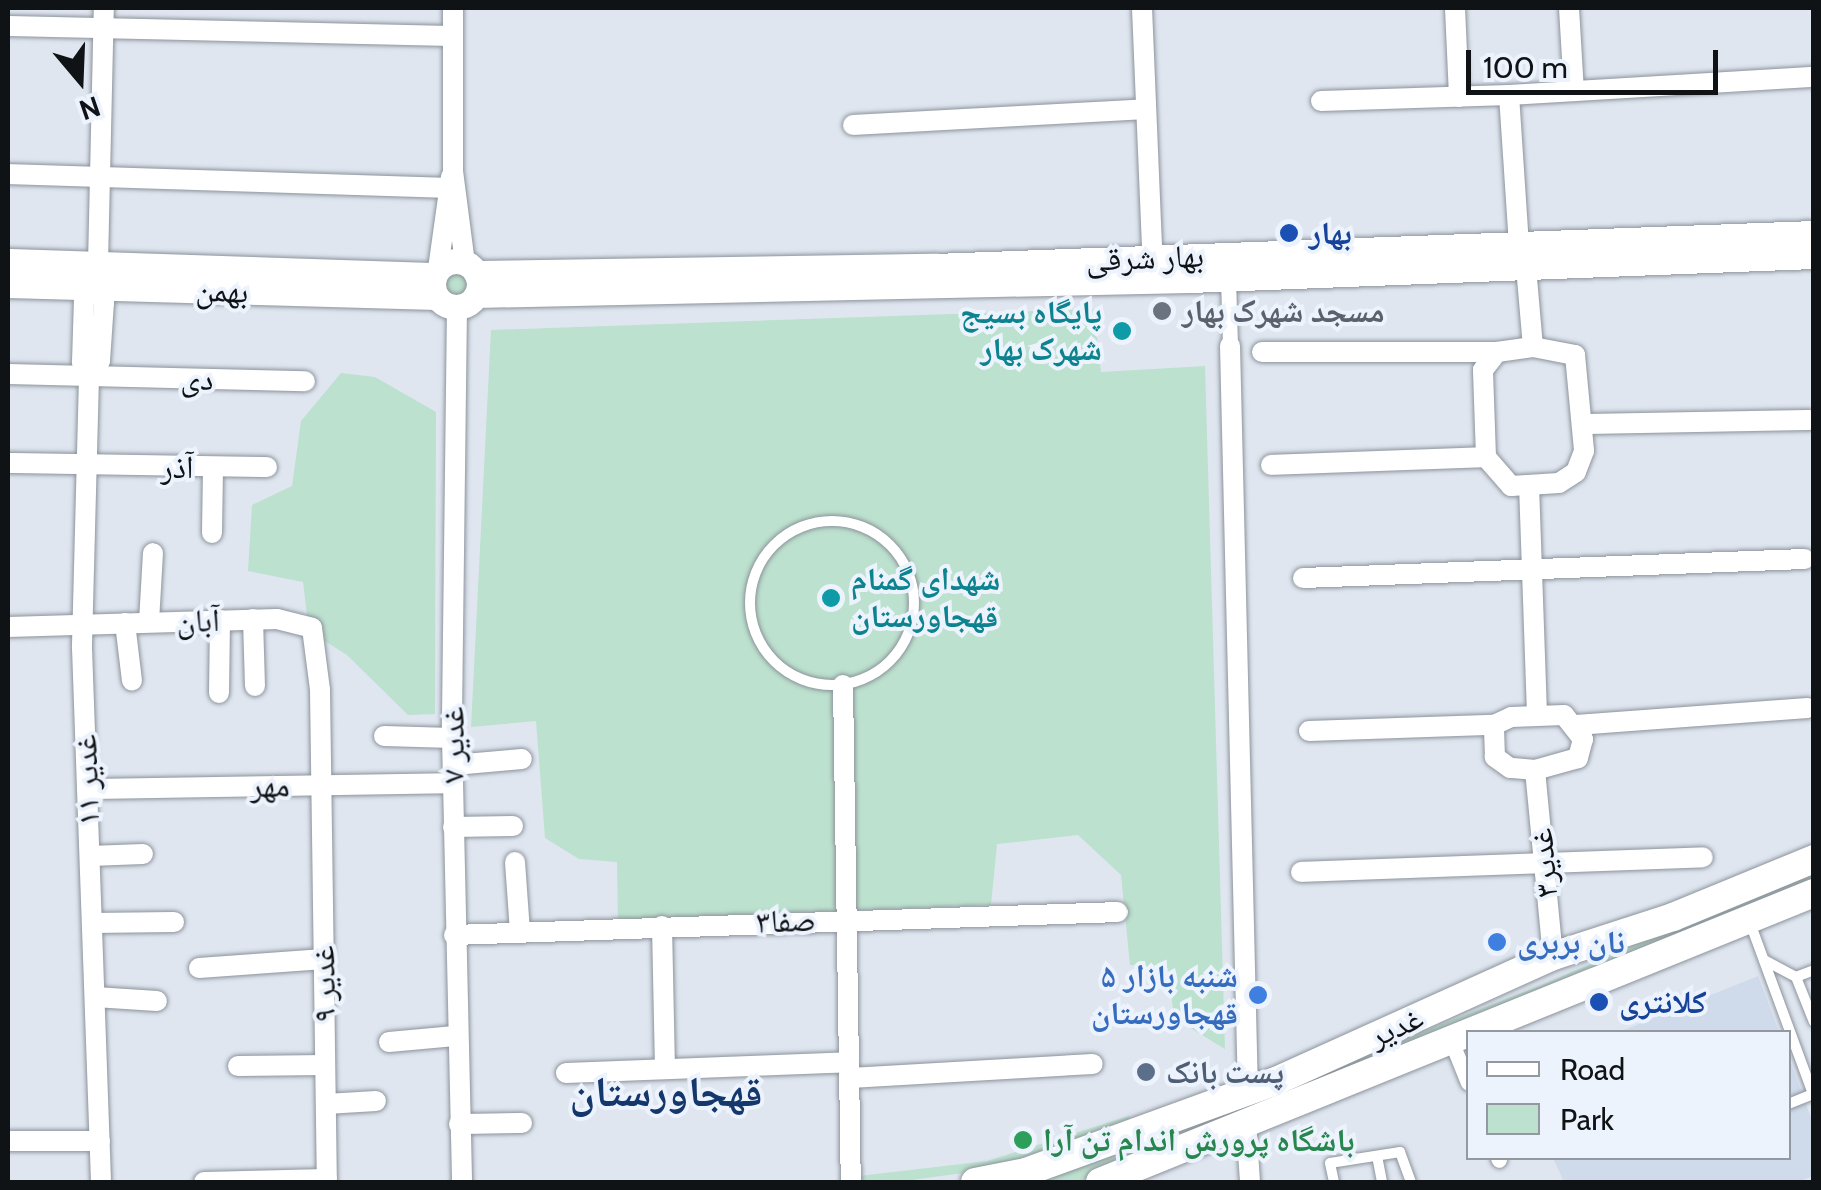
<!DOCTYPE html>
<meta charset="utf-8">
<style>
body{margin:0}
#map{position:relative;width:1821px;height:1190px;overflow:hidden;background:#dfe6f0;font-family:Cabin,"Noto Naskh Arabic",sans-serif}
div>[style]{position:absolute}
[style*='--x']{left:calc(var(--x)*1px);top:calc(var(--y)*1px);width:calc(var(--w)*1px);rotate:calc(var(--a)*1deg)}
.built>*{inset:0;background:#cfdbeb}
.green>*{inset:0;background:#bce1ce}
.round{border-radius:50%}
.roads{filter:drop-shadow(0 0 2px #8c939b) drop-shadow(0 0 2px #8c939b)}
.service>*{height:10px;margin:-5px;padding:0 5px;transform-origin:5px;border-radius:5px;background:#fff}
.service>.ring{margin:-5px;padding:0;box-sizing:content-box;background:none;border:10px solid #fff;border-radius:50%}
.pedestrian>*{height:15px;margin:-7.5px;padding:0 7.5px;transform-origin:7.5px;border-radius:7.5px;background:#fff}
.minor>*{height:20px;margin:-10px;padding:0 10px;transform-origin:10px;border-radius:10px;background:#fff}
.tertiary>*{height:25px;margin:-12.5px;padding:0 12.5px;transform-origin:12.5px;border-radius:12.5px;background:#fff}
.tertiary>.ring{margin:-12.5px;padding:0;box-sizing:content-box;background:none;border:25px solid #fff;border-radius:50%}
.secondary>*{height:28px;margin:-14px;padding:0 14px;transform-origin:14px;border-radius:14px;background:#fff}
.dots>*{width:28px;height:28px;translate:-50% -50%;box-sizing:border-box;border:5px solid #ecf3fd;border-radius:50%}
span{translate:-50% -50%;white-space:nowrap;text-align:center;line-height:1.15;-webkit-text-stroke:8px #ecf3fd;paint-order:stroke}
.transit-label{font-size:32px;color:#164399;font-weight:700}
.left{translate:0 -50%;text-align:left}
.street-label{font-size:32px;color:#101316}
.worship-label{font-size:32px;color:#5b616d;font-weight:700}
.culture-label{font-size:32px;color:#0d838f;font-weight:700}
.right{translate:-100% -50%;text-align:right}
.shop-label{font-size:32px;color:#366cbe;font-weight:700}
.service-label{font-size:32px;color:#4e5e75;font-weight:700}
.leisure-label{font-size:32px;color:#27864d;font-weight:700}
.district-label{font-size:42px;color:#14376c;font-weight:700}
.frame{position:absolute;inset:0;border:10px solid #101316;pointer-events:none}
.legend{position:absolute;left:1466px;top:1030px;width:325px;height:130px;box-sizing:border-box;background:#ecf3fd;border:2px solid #9499a1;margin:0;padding:12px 18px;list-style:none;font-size:30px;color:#101316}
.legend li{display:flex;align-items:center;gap:20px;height:50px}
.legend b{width:50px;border:2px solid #9499a1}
.north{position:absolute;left:30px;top:30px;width:100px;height:100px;-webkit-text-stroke:8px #ecf3fd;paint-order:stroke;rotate:161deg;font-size:28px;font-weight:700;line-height:40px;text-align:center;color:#101316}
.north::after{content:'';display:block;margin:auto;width:35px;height:45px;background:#101316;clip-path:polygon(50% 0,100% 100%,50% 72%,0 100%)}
.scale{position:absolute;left:1466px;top:50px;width:252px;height:45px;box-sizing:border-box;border:5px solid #101316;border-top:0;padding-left:12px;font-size:30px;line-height:35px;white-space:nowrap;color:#101316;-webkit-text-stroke:8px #ecf3fd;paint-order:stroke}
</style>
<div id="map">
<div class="built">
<i style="clip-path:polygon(1758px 976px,1779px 1032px,1619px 1032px)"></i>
<i style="clip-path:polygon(1789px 1058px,1813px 1123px,1813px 1176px,1798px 1182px,1564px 1182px,1553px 1158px,1788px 1158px)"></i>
</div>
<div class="green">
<i class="round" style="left:438px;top:266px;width:36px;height:36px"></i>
<i style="clip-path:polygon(1094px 309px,1101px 372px,1205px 366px,1225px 1049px,1174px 1018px,1168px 968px,1130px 965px,1121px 875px,1078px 835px,997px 844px,991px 905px,618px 920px,617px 862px,579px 859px,545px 838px,536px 721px,471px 727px,491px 330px)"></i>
<i style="clip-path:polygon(341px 373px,375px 377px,436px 412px,435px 714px,408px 715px,347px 655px,309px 631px,303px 582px,248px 571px,252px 505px,292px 486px,301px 421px)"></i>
<i style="clip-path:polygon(1813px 868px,1813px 884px,1139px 1160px,1076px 1182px,1034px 1182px,1542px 985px)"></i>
<i style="clip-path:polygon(1129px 1116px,1130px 1127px,1007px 1167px,897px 1182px,861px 1182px,859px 1176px,987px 1161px)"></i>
</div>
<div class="roads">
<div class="service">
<i class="ring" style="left:750px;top:521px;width:154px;height:154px"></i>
<i style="--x:1749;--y:920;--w:185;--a:69.8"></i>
<i style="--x:1813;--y:1094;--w:27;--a:158"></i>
<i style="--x:1764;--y:960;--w:36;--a:28"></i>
<i style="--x:1796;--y:977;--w:48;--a:68.2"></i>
<i style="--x:1796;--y:977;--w:19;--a:-21"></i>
<i style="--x:1377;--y:1156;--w:26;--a:79"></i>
<i style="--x:1334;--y:1182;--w:19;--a:-102"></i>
<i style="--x:1330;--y:1163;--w:71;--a:-8.9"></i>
<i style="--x:1400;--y:1152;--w:32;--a:70"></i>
</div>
<div class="pedestrian">
<i style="--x:1228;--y:278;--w:68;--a:88.3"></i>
<i style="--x:1450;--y:1038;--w:48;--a:68.2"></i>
<i style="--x:1498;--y:1158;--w:2;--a:63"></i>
</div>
<div class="minor">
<i style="--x:453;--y:8;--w:163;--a:90"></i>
<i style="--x:453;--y:171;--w:93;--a:82.6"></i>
<i style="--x:1142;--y:8;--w:262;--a:87.6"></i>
<i style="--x:1455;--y:8;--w:89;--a:87.4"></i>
<i style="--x:1569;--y:8;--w:83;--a:86.6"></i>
<i style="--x:8;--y:26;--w:444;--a:1.3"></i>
<i style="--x:1509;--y:95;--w:306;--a:-3.4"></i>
<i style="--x:1321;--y:101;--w:188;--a:-1.8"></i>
<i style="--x:1509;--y:95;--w:149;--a:86.2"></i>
<i style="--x:853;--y:125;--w:293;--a:-3.1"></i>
<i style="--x:8;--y:174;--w:441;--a:1.8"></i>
<i style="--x:98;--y:264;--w:256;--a:-88.7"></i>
<i style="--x:1526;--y:267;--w:80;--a:85"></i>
<i style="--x:438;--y:269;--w:93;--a:-82"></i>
<i style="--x:97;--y:287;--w:17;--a:65"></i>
<i style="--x:104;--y:302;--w:59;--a:93.9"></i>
<i style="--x:100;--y:361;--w:19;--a:125"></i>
<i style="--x:89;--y:377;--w:17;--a:-115"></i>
<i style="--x:82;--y:362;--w:65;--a:-88.2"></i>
<i style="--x:84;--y:297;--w:16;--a:-38"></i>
<i style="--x:457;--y:307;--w:431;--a:90.7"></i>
<i style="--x:452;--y:738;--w:444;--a:88.7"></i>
<i style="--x:1230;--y:346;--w:745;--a:88.62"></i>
<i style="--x:1533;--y:347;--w:43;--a:10.8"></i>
<i style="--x:1575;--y:355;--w:96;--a:84.6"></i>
<i style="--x:1584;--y:451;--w:22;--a:111"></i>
<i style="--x:1576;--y:472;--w:20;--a:147"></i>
<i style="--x:1559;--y:483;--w:48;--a:176.4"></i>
<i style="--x:1511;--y:486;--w:38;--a:-131"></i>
<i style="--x:1486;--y:457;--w:87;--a:-92"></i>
<i style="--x:1483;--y:370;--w:23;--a:-52"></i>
<i style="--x:1497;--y:352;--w:36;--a:-8"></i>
<i style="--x:1262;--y:352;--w:235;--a:0"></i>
<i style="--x:8;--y:374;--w:297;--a:1.4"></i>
<i style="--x:89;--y:377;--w:271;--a:91.5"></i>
<i style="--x:82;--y:648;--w:534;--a:87.96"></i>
<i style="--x:1583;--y:424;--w:227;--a:-1"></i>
<i style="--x:8;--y:463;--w:259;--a:0.9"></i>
<i style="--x:1271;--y:465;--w:215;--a:-2.1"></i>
<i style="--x:1529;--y:485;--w:230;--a:88"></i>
<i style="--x:212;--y:533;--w:66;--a:-89.1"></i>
<i style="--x:1303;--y:578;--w:502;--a:-2.17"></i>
<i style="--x:253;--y:619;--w:67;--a:88.3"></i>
<i style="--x:149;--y:622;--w:69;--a:-86.7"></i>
<i style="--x:125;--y:623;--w:58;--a:83.1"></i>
<i style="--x:8;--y:627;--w:269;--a:-1.7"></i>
<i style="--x:277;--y:619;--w:36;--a:14"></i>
<i style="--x:312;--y:628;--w:63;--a:82.6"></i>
<i style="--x:320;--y:690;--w:492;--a:89.2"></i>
<i style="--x:843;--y:685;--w:497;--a:89.1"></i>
<i style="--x:219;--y:693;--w:73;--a:-89.2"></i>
<i style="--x:1564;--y:715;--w:31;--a:52"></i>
<i style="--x:1583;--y:739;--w:20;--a:105"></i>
<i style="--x:1578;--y:758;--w:45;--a:164.4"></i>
<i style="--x:1535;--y:770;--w:25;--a:-175"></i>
<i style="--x:1510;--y:768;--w:19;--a:-144"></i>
<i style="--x:1495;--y:757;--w:32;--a:-92"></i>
<i style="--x:1494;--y:725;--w:19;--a:-25"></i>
<i style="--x:1511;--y:717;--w:53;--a:-2.2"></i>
<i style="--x:1576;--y:725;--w:232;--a:-4.2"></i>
<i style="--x:1309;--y:731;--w:185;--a:-1.9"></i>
<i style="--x:384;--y:736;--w:68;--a:1.7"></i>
<i style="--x:454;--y:765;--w:68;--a:-5"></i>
<i style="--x:1535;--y:770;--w:187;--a:84.5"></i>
<i style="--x:87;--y:789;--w:366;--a:-0.9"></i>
<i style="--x:453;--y:827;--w:60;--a:-1"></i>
<i style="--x:90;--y:856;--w:53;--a:-2.2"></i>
<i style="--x:515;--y:862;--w:70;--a:85.9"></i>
<i style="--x:1301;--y:872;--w:402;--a:-2.1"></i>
<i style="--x:92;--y:923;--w:82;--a:-0.7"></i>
<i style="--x:662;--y:926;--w:143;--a:88.8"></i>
<i style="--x:454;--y:935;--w:664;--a:-1.98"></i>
<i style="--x:199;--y:968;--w:125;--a:-4.1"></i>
<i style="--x:95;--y:997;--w:62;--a:3.7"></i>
<i style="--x:389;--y:1042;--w:66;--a:-5.2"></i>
<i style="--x:238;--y:1066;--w:87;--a:-0.7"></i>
<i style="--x:566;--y:1073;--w:283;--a:-2.2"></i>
<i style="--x:850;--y:1078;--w:243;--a:-3.3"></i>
<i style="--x:326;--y:1104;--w:50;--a:-3.4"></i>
<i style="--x:1246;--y:1123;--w:59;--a:86.1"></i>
<i style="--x:459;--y:1124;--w:63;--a:-0.9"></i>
<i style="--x:8;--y:1141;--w:92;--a:0"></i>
<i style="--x:204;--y:1182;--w:123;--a:-1.4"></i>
</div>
<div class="tertiary">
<i style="--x:8;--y:261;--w:426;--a:1.9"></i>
<i class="ring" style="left:433px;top:261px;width:21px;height:21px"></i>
<i style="--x:476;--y:273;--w:459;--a:-0.9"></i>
<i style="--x:935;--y:266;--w:880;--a:-2.15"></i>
<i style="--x:8;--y:285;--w:429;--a:1.6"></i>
<i style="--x:476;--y:295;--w:713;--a:-1.21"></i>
<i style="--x:1189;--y:280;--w:625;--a:-2.2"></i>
</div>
<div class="secondary">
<i style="--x:975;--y:1182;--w:52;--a:-11.1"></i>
<i style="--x:1026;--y:1172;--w:266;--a:-20"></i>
<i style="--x:1276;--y:1081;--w:304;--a:-24.3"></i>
<i style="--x:1553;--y:956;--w:126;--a:-18"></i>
<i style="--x:1673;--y:917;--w:152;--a:-22.4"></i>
<i style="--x:1100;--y:1182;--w:770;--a:-22.04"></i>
</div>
</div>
<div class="dots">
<i style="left:1289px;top:233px;background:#1a4fb4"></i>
<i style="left:1162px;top:311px;background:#6b7280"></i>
<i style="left:1122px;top:331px;background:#0f9aa8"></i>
<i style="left:831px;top:598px;background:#0f9aa8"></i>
<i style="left:1497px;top:942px;background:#3f7fe0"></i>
<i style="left:1258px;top:995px;background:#3f7fe0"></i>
<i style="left:1599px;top:1002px;background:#1a4fb4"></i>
<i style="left:1146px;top:1072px;background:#5c6f8a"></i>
<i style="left:1023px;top:1140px;background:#2e9e5b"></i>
</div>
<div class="transit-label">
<span class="left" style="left:1309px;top:233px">بهار</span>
<span class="left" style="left:1619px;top:1002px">کلانتری</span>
</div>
<div class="street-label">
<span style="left:1145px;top:258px;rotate:-2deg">بهار شرقی</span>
<span style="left:222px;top:291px;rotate:2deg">بهمن</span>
<span style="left:197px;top:379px;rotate:1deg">دی</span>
<span style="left:177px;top:467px">آذر</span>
<span style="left:198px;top:621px;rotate:-2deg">آبان</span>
<span style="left:453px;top:745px;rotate:-90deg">غدیر ۷</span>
<span style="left:87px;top:780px;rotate:-92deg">غدیر ۱۱</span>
<span style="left:270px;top:786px;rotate:-1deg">مهر</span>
<span style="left:1544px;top:863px;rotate:-95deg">غدیر۳</span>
<span style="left:786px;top:921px;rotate:-2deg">صفا۳</span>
<span style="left:324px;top:984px;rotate:-91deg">غدیر ۹</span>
<span style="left:1396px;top:1027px;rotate:-24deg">غدیر</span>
</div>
<div class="worship-label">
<span class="left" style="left:1182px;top:311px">مسجد شهرک بهار</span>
</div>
<div class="culture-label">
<span class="right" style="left:1102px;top:331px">پایگاه بسیج<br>شهرک بهار</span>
<span class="left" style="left:851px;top:598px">شهدای گمنام<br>قهجاورستان</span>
</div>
<div class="shop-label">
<span class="left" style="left:1517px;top:942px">نان بربری</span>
<span class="right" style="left:1238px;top:995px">۵ شنبه بازار<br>قهجاورستان</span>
</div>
<div class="service-label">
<span class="left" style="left:1166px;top:1072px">پست بانک</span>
</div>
<div class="leisure-label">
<span class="left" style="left:1043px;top:1140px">باشگاه پرورش اندام تن آرا</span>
</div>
<div class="district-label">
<span style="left:666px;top:1091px">قهجاورستان</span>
</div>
<div class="frame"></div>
<ul class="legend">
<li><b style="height:12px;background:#fff"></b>Road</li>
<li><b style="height:28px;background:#bce1ce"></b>Park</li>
</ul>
<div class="north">N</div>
<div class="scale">100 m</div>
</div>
